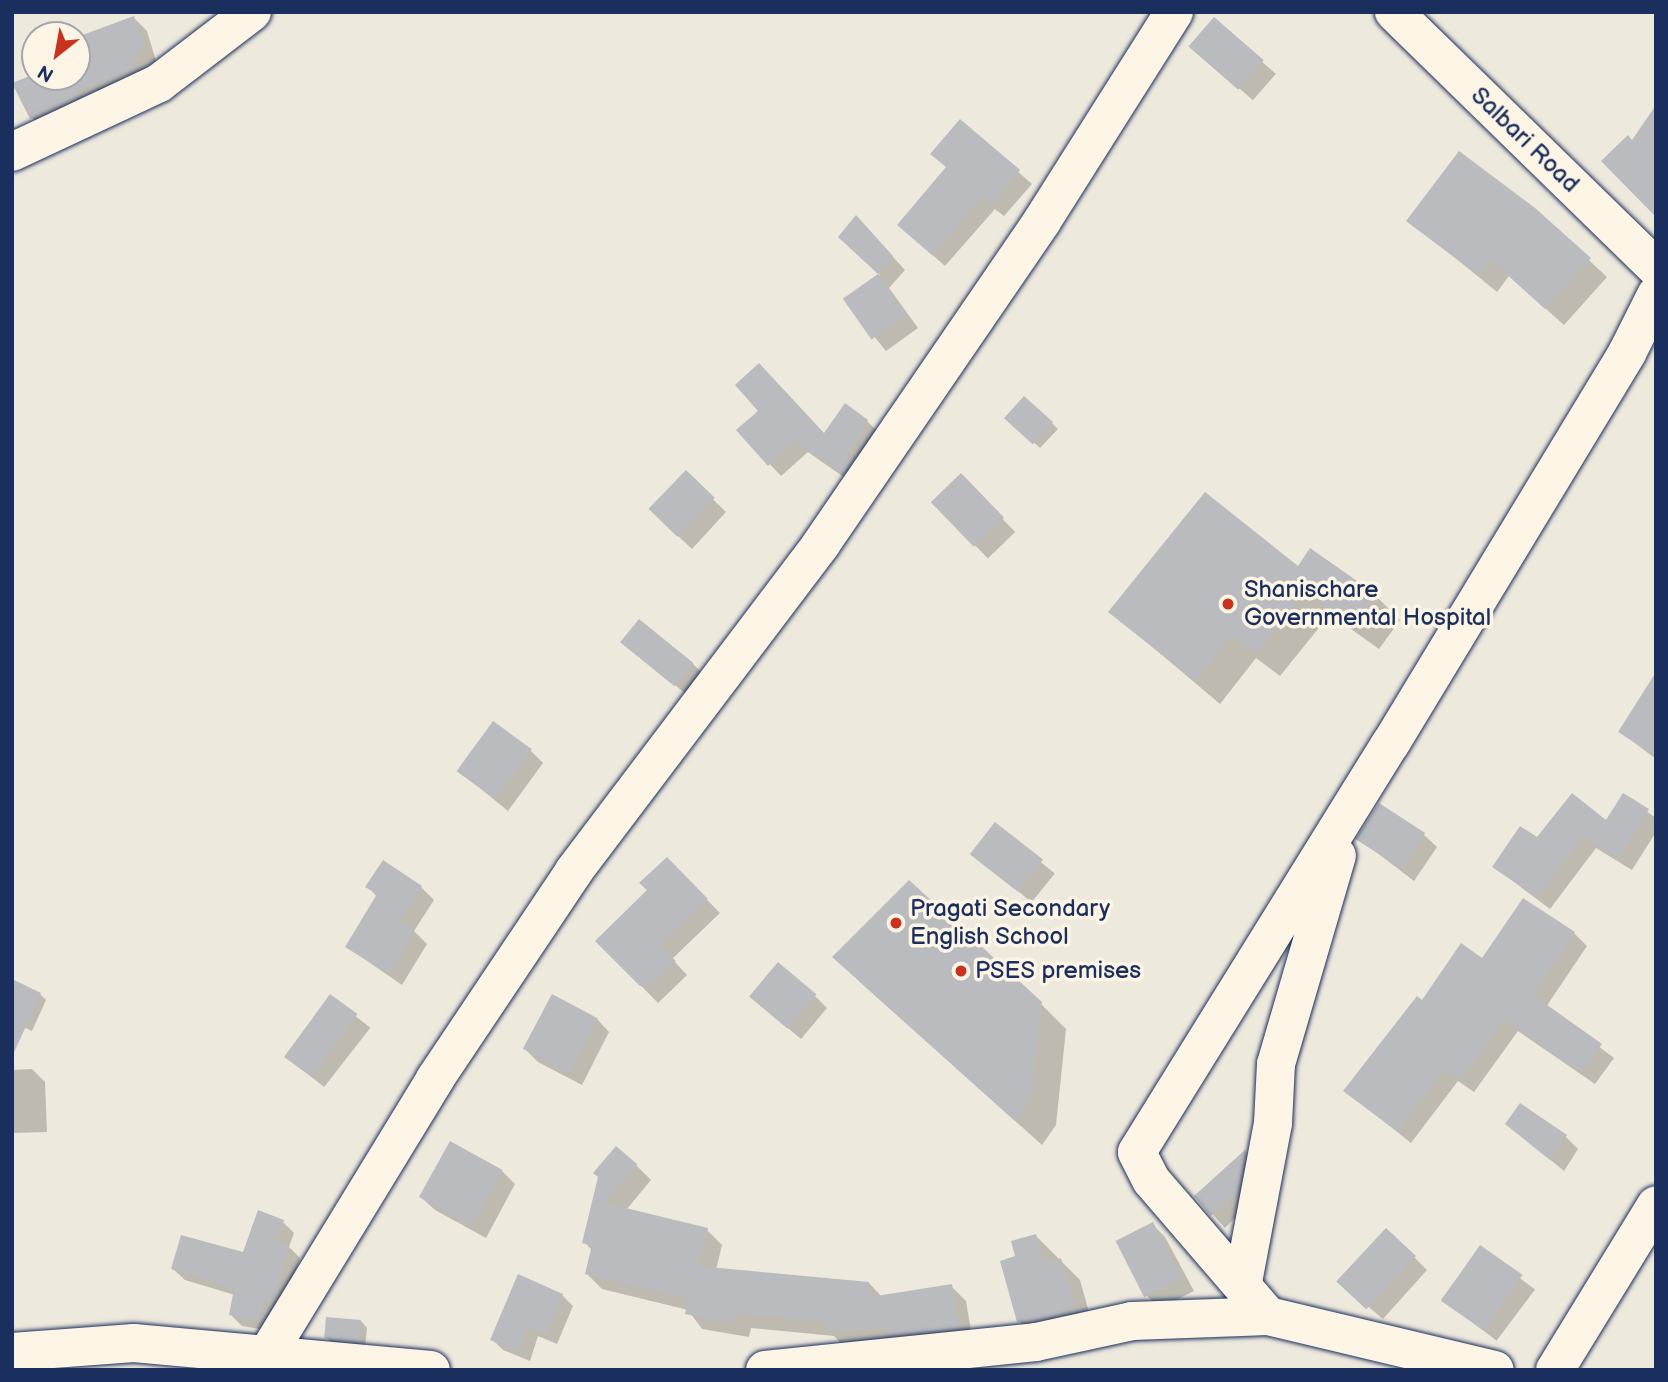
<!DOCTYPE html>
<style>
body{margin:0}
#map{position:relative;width:1668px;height:1382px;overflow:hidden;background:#eee9dd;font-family:"Balsamiq Sans",sans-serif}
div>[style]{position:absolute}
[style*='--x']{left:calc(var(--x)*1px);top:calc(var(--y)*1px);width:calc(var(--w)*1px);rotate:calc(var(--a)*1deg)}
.shadow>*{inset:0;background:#0003;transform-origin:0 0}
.building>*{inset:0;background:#babbbe;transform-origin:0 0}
.roads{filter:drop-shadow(0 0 2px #1b2f5e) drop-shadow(0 0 2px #1b2f5e)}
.minor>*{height:38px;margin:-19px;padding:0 19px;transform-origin:19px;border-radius:19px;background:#fcf5e5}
.dots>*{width:19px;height:19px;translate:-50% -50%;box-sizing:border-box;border:4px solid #fcf5e5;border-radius:50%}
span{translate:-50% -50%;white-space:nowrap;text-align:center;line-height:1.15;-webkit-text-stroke:7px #fcf5e5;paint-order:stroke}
.street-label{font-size:24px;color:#1b2f5e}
.poi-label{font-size:24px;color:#1b2f5e}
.left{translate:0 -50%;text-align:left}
.frame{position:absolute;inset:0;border:14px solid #1b2f5e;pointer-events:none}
.north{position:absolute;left:21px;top:21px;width:70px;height:70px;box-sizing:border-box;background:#fcf5e5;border:2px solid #a2a6af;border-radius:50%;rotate:211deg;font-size:19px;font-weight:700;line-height:28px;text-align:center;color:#1b2f5e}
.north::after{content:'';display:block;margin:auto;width:24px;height:32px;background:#c8321e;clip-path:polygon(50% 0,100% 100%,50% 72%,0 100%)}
</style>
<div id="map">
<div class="shadow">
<i style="clip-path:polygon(134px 18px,147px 31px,156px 61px,45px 131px,32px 118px,77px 77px,77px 58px)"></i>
<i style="left:1214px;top:20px;width:82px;height:35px;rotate:41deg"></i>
<i style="clip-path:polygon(960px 121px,1032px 184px,1004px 216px,995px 209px,945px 266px,912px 237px,948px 169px)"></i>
<i style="clip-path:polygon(1534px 209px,1607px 277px,1564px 325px,1509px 276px,1497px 292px,1409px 220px)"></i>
<i style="clip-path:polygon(869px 231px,905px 270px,889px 288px,918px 328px,886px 351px,845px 300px,880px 275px,853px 250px)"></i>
<i style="clip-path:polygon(867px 421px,879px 433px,855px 485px,808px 452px,781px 476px,738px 430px,824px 435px)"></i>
<i style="clip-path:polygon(1052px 423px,1058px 429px,1040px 448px,1013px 424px)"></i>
<i style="clip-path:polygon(686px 473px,726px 512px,692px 549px,664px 523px)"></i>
<i style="left:961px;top:476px;width:78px;height:38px;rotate:46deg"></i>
<i style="clip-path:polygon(1311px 551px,1376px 596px,1400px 620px,1379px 649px,1330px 614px,1280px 676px,1256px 658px,1220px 704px,1111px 612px,1298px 569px)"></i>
<i style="clip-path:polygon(622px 642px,693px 664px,706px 677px,692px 699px)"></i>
<i style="clip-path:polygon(1656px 693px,1656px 759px,1620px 732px)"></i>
<i style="clip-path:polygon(531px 751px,543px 763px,508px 811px,459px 771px)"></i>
<i style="clip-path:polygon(1623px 795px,1656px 818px,1656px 832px,1632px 870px,1596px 848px,1550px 909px,1494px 867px,1538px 840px,1606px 822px)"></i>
<i style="left:995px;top:825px;width:77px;height:37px;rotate:39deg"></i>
<i style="clip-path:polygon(1424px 835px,1437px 847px,1414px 881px,1359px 839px)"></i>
<i style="clip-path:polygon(667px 859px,720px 913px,672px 959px,687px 975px,658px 1003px,597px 941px,649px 891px)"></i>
<i style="clip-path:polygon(368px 887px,421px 887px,434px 900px,414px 931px,427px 944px,402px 985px,347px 947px,377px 897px)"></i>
<i style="clip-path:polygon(1574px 933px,1587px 946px,1546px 1007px,1614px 1058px,1595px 1084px,1518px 1031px,1474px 1092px,1458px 1081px,1411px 1143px,1346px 1091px,1422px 1002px,1483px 960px)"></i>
<i style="clip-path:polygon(860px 982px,1040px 1003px,1066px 1029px,1056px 1125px,1042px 1145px)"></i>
<i style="clip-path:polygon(40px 994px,46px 1000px,32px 1031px,12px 1022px)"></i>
<i style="clip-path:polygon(815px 996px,827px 1008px,801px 1039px,764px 1008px)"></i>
<i style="left:331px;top:997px;width:50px;height:75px;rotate:38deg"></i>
<i style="clip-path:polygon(597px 1019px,609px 1032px,582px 1085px,538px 1062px,525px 1049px)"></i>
<i style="clip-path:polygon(32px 1069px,45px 1082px,47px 1132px,12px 1133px,12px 1070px)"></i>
<i style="clip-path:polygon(1507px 1124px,1566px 1137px,1578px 1149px,1564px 1171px)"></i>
<i style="clip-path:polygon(1246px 1152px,1258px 1164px,1251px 1201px,1225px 1228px,1196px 1196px)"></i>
<i style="clip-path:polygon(636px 1165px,651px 1180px,626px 1210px,707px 1230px,722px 1245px,716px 1270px,869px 1283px,882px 1297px,951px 1286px,966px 1301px,973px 1343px,843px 1345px,834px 1336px,751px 1328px,749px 1337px,702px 1329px,688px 1310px,602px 1289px,587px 1274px,593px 1251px,584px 1242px,600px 1177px)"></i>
<i style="clip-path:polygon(502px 1171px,515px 1184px,486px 1238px,435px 1210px,422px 1198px)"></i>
<i style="clip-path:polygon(283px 1222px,294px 1233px,289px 1247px,300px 1258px,284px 1311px,271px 1331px,242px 1326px,231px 1315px,235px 1295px,185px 1280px,173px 1269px,244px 1254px)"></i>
<i style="clip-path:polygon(1152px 1224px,1165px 1237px,1194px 1291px,1160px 1308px,1147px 1296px)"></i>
<i style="clip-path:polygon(1035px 1235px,1080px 1280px,1094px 1330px,1038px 1341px,1019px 1321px,1018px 1257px)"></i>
<i style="left:1480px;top:1248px;width:69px;height:64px;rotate:37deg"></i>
<i style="clip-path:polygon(1414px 1257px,1427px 1270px,1383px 1319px,1340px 1283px)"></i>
<i style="clip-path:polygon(562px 1295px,573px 1306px,557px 1344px,538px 1336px,530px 1361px,503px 1350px,492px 1339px)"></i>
<i style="clip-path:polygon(361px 1321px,367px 1328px,365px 1347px,333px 1344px,327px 1338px)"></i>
</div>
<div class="building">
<i style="clip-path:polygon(134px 16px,145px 47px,133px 56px,134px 68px,75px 92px,78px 97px,30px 119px,12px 83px,35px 74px,77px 77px,77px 37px)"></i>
<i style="left:1214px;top:17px;width:66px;height:39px;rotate:41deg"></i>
<i style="clip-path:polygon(1656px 105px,1656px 217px,1601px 161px,1628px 135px,1632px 140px)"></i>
<i style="clip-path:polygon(960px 119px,1020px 170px,991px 205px,982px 197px,932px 255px,897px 225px,946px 167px,930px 154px)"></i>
<i style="clip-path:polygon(1459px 151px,1535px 208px,1591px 258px,1545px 309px,1491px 260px,1479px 276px,1406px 221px)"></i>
<i style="clip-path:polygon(856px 215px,893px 256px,878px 274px,838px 237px)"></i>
<i style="left:878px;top:274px;width:50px;height:43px;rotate:55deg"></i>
<i style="clip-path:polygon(759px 363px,824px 433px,845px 403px,868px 420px,845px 458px,850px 463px,842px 474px,795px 441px,768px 466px,736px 430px,758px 411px,735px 385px)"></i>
<i style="left:1024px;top:396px;width:39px;height:30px;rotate:42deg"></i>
<i style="left:686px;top:470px;width:40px;height:54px;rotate:44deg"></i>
<i style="left:961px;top:473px;width:62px;height:42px;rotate:46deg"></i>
<i style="clip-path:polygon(1205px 492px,1298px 566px,1310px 548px,1377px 595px,1355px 627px,1306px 592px,1256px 654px,1232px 635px,1195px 681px,1108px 612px)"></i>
<i style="left:639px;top:619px;width:70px;height:30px;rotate:39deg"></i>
<i style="clip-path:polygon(1656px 672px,1656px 756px,1618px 732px)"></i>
<i style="left:493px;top:721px;width:48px;height:62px;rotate:36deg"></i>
<i style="clip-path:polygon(1572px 793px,1606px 820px,1623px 793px,1649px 809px,1618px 859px,1583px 836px,1537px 897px,1492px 867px,1520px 826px,1537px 837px)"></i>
<i style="left:1379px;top:803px;width:55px;height:43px;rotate:33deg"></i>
<i style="left:995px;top:822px;width:61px;height:41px;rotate:38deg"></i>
<i style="clip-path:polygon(667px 857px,708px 899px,660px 946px,676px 961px,650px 986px,640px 986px,595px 941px,647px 890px,639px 883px)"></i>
<i style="clip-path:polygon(383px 860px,422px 886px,400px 920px,415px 929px,389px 974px,345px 947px,377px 894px,365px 887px)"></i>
<i style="clip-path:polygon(909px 880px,1042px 1002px,1031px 1099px,1015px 1121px,832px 957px)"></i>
<i style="clip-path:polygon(1523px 898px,1575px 932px,1533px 995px,1602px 1044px,1581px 1073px,1504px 1019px,1460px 1081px,1444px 1070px,1398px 1132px,1343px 1091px,1417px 996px,1422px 1000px,1461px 943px,1482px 958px)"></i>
<i style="left:778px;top:962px;width:50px;height:45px;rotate:40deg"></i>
<i style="clip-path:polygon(12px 979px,41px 993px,12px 1057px)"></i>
<i style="left:330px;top:994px;width:34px;height:78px;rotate:36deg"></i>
<i style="left:552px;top:994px;width:52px;height:62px;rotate:28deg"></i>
<i style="clip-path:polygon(1520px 1103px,1567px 1135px,1550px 1160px,1505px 1124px)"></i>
<i style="left:450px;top:1141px;width:60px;height:64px;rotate:29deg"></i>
<i style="clip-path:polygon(616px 1146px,637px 1164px,605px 1203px,708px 1228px,698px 1266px,869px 1282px,870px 1297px,952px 1284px,959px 1328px,887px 1335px,886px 1328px,827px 1331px,826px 1322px,736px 1313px,734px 1323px,685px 1314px,688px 1299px,585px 1274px,592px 1245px,582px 1243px,598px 1177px,593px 1173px)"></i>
<i style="clip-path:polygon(1246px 1149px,1239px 1188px,1211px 1216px,1194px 1196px)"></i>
<i style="clip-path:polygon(258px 1210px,284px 1220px,276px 1241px,289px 1245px,273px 1301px,264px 1298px,260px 1321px,229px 1315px,234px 1289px,228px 1286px,171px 1269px,181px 1235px,243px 1252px)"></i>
<i style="left:1153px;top:1222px;width:63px;height:42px;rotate:63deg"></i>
<i style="left:1386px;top:1228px;width:41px;height:73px;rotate:43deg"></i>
<i style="clip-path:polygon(1036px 1234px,1045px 1263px,1061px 1258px,1076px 1311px,1017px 1322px,1000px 1261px,1015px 1256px,1011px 1241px)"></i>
<i style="left:1480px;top:1245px;width:52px;height:68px;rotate:35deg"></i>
<i style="clip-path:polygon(518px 1274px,563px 1294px,546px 1335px,527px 1326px,519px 1352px,490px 1340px)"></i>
<i style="left:326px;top:1317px;width:35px;height:21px;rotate:5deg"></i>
</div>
<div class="roads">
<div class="minor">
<i style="--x:1394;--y:12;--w:366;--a:44.3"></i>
<i style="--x:12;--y:152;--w:162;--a:-25.1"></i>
<i style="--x:159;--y:83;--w:117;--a:-37.4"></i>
<i style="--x:1243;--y:1282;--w:162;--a:-79.3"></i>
<i style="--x:1273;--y:1123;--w:59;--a:-87.1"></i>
<i style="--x:1276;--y:1064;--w:217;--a:-73.7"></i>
<i style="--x:1268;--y:1316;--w:179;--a:-130.7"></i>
<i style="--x:1151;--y:1180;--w:31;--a:-117"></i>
<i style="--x:1137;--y:1152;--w:481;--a:-58.2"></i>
<i style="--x:1391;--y:743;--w:456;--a:-58.8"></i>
<i style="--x:1627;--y:353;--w:65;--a:-63.4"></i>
<i style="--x:12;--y:1352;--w:122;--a:-4.2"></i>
<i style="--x:134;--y:1343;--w:298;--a:5.2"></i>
<i style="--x:268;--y:1353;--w:321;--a:-58.6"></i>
<i style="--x:435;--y:1079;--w:250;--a:-56.2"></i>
<i style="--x:574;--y:871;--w:410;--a:-52.9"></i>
<i style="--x:821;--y:544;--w:391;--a:-55.6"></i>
<i style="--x:1042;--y:221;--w:247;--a:-57.7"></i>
<i style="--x:765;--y:1370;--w:272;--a:-5.9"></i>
<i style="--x:1036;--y:1342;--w:98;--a:-12.3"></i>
<i style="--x:1132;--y:1321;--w:136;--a:-2.1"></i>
<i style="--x:1268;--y:1316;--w:233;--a:13.4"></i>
<i style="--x:1555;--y:1370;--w:193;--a:-58.5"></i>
</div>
</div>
<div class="dots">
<i style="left:1228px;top:604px;background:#c8321e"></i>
<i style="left:896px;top:923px;background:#c8321e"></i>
<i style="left:961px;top:971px;background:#c8321e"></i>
</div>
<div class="street-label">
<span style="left:1525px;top:140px;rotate:44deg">Salbari Road</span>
</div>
<div class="poi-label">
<span class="left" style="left:1244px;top:604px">Shanischare<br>Governmental Hospital</span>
<span class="left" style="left:910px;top:923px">Pragati Secondary<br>English School</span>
<span class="left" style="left:975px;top:971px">PSES premises</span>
</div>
<div class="frame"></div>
<div class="north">N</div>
</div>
